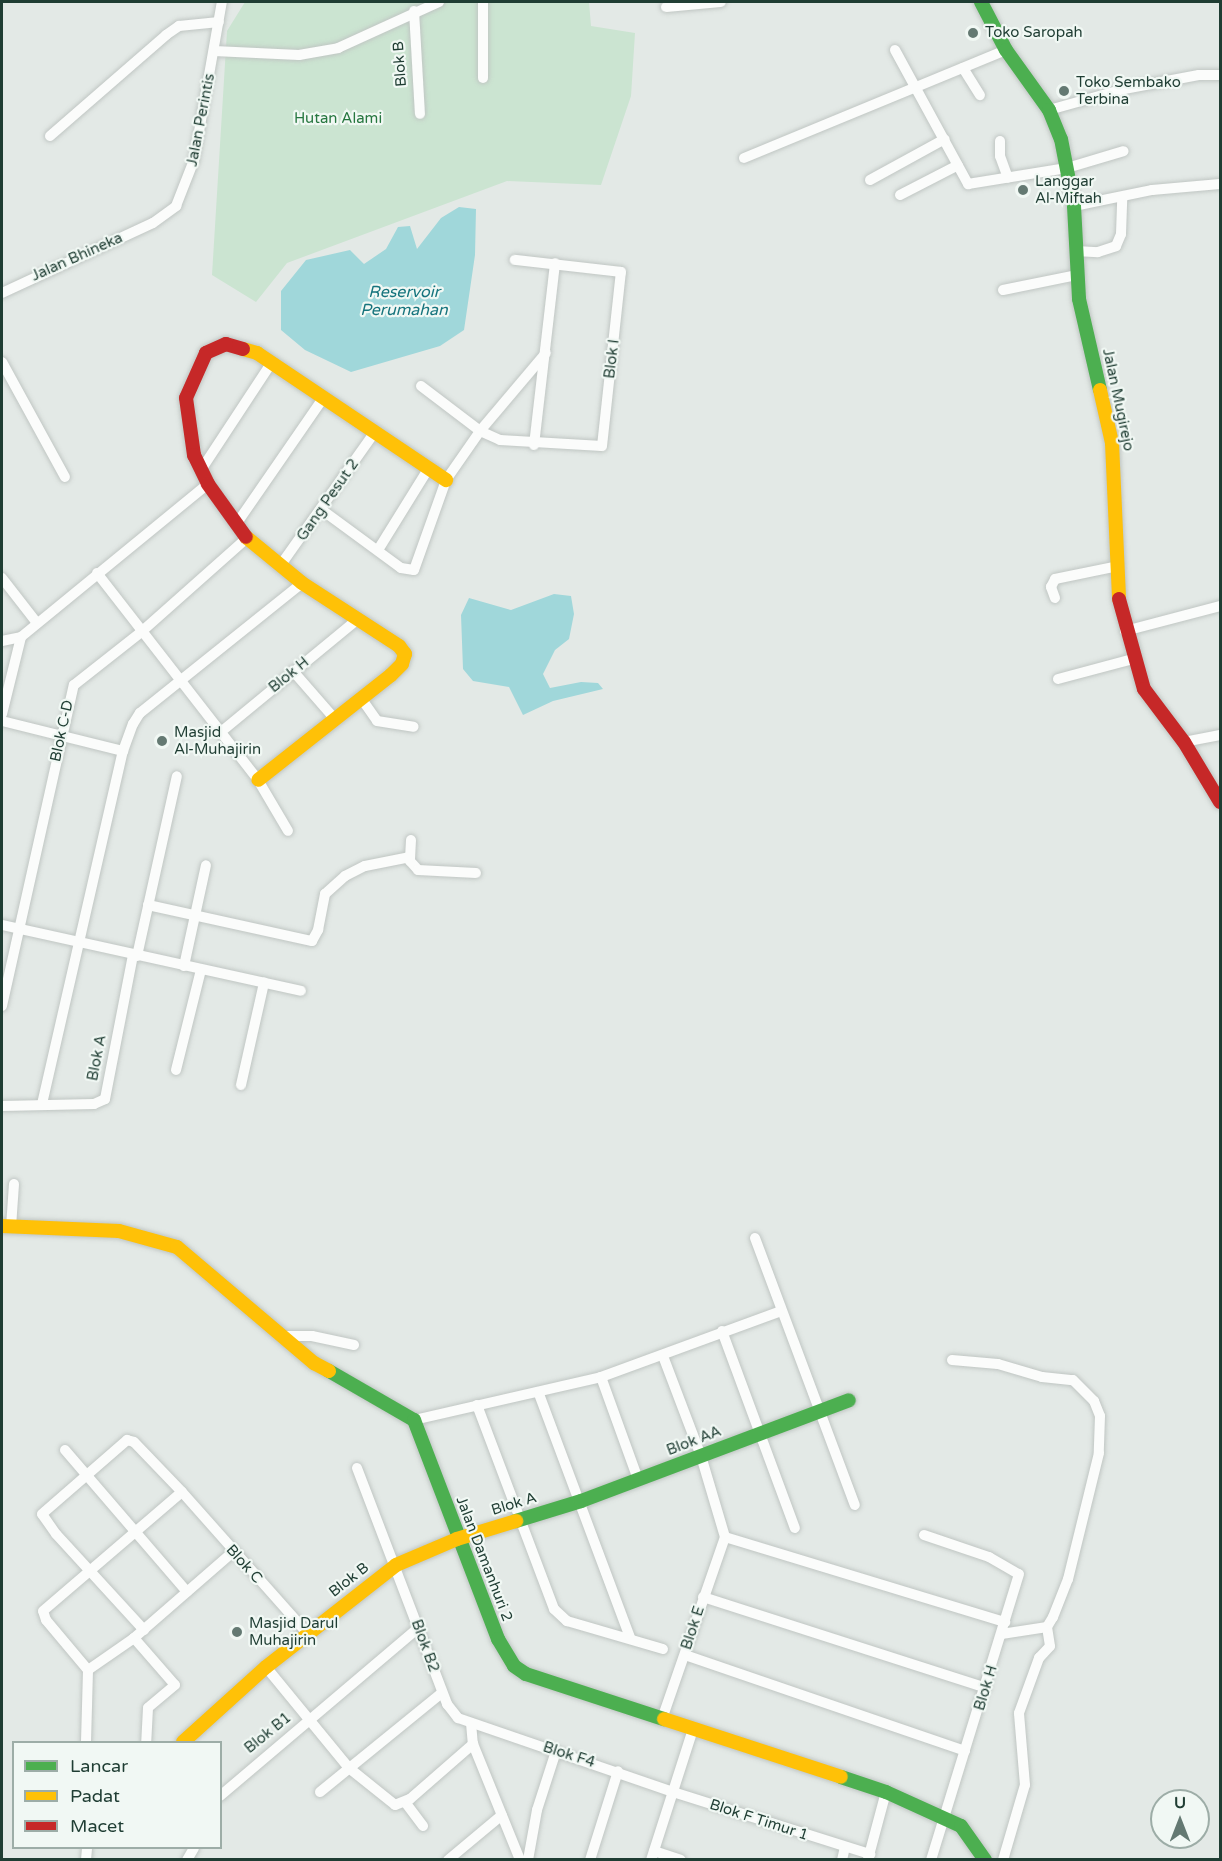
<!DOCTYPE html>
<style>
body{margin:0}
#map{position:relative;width:1222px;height:1861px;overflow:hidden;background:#e3e9e6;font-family:"Varela Round",sans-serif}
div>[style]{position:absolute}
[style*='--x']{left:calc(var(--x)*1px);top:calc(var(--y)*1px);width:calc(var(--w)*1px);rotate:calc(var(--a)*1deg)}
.green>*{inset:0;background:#cbe4d1}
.water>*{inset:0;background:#a0d7da}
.roads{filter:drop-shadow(0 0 2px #c0c6c3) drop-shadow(0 0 2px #c0c6c3)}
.street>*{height:10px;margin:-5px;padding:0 5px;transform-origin:5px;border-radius:5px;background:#fbfcfb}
.fast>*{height:14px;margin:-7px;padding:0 7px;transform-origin:7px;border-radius:7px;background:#4caf50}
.slow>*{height:14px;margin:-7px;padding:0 7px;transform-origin:7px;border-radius:7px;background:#ffc107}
.jam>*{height:14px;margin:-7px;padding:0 7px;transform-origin:7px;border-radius:7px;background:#c62828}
.dots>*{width:16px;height:16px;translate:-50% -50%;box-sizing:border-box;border:3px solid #f1f8f4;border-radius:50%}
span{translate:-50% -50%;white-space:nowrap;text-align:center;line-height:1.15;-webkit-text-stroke:4.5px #f1f8f4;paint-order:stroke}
.poi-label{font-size:15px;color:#1f3d33}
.left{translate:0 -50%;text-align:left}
.street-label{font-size:15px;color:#1f3d33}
.park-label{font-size:15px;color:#277740}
.water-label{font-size:16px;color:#16747d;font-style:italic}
.frame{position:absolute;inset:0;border:3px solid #1f3d33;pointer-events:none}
.legend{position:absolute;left:12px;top:1741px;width:210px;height:108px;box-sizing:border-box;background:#f1f8f4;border:2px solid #9dada7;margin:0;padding:8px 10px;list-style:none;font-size:18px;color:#1f3d33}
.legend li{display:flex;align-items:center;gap:12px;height:30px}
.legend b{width:30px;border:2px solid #9dada7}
.north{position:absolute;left:1150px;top:1789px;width:60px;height:60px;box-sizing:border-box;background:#f1f8f4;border:2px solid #9dada7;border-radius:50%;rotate:0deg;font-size:16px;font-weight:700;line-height:24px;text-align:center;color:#1f3d33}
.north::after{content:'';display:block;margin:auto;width:21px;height:27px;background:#647972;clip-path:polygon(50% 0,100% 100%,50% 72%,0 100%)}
</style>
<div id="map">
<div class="green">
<i style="clip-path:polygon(245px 2px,589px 2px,591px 26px,635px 33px,631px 96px,601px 185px,507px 181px,287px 263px,256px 302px,212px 275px,227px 31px)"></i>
</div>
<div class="water">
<i style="clip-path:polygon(459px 207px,476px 209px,475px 255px,464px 330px,440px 346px,351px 372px,305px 350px,281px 330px,281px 291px,306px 260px,350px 250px,364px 264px,386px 249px,398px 227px,410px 226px,417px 249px,441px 218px)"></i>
<i style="clip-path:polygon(554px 594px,571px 596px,574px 614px,569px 639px,555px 650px,543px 674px,550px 688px,581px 682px,598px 683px,603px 689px,553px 701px,523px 715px,509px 687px,473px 681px,463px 669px,461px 615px,469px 598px,511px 610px)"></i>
</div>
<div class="roads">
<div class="street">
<i style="--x:666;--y:7;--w:55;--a:-5.2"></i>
<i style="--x:414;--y:11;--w:103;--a:86.7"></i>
<i style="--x:895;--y:50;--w:153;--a:61.4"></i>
<i style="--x:968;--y:184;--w:100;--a:-9.2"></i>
<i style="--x:1067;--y:168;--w:59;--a:-16.6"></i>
<i style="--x:214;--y:51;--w:85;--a:2.7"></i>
<i style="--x:299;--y:55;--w:40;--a:-10"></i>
<i style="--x:338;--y:48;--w:111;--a:-24.5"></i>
<i style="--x:963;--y:68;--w:32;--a:58"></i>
<i style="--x:483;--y:78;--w:76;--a:-90"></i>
<i style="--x:1049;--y:110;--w:78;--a:-15.6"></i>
<i style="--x:1124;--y:89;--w:76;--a:-10.6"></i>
<i style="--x:1199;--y:75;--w:21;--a:0"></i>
<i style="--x:50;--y:136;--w:154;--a:-41"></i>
<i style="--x:166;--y:35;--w:16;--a:-35"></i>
<i style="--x:179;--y:26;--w:40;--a:-5.7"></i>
<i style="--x:1000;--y:141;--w:15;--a:90"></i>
<i style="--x:1000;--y:156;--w:23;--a:70"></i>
<i style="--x:744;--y:158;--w:283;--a:-22.4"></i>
<i style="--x:870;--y:180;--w:85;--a:-28.7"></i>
<i style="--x:900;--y:195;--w:65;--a:-27.3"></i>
<i style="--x:1074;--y:206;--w:80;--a:-11.6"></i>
<i style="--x:1152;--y:190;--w:68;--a:-5"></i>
<i style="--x:1076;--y:251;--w:22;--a:3"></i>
<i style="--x:1098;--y:252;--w:19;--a:-18"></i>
<i style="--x:1116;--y:246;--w:13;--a:-67"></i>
<i style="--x:1121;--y:234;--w:35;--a:-88"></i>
<i style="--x:1003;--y:290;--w:76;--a:-11.5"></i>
<i style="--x:2;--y:293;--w:166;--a:-24.9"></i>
<i style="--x:153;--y:223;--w:29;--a:-36"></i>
<i style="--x:176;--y:206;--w:49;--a:-68.6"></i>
<i style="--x:194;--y:160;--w:160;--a:-80"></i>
<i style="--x:2;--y:362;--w:131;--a:61.3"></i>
<i style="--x:421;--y:386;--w:74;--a:37.3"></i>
<i style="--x:480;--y:431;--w:22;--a:24"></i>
<i style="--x:500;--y:440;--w:102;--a:3.4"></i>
<i style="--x:602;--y:446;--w:175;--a:-83.8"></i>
<i style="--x:621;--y:272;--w:107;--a:-173.5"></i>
<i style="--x:534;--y:445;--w:183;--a:-83.4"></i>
<i style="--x:201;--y:470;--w:129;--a:-56.7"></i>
<i style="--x:322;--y:510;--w:98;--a:36.3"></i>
<i style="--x:401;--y:568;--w:13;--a:9"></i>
<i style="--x:414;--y:570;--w:96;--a:-70.4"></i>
<i style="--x:446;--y:480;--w:60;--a:-55.2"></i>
<i style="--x:480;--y:431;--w:102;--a:-49.8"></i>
<i style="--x:237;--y:523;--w:153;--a:-55.4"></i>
<i style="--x:378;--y:550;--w:93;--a:-58.2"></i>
<i style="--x:280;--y:566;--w:163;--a:-54.7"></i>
<i style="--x:97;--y:573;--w:262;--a:52.1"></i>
<i style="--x:258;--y:780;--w:59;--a:59.5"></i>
<i style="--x:2;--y:578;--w:57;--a:52.1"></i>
<i style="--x:1055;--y:598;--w:12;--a:-110"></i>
<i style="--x:1051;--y:587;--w:9;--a:-63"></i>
<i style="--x:1055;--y:579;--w:64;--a:-11.7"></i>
<i style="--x:1125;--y:631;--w:98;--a:-14.7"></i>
<i style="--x:2;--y:641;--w:19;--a:-12"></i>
<i style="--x:21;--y:637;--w:242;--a:-39.3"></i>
<i style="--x:293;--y:671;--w:62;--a:48.9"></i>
<i style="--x:1058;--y:679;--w:78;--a:-14.9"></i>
<i style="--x:361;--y:698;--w:28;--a:55"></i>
<i style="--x:377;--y:721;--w:37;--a:9"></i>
<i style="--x:2;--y:714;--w:79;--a:-76.1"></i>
<i style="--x:2;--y:721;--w:125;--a:13.9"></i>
<i style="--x:222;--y:731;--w:176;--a:-39.5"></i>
<i style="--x:1184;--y:742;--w:37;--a:-11"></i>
<i style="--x:411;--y:840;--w:21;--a:93"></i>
<i style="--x:410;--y:861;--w:12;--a:48"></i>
<i style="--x:418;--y:870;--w:58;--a:3"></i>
<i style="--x:148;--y:905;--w:168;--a:12.4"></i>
<i style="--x:312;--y:941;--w:13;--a:-61"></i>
<i style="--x:318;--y:930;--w:37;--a:-79"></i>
<i style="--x:325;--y:894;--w:27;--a:-42"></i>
<i style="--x:345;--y:876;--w:22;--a:-27"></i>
<i style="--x:365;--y:866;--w:46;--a:-11.3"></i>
<i style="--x:2;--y:925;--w:306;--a:12.4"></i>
<i style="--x:137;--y:956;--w:184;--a:-77.5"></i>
<i style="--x:184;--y:966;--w:103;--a:-77.7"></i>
<i style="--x:2;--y:1006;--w:329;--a:-77.4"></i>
<i style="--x:74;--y:685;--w:84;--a:-38.2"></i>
<i style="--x:140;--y:633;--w:143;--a:-41.6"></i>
<i style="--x:176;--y:1070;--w:103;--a:-76"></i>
<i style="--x:241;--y:1085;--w:105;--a:-77.3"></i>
<i style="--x:42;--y:1104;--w:362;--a:-77.1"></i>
<i style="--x:123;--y:751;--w:29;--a:-70"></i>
<i style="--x:133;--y:724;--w:13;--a:-58"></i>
<i style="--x:140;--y:713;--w:208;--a:-38.7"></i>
<i style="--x:2;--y:1106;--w:92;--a:-1.2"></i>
<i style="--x:94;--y:1104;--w:12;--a:-24"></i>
<i style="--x:105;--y:1099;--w:147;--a:-79"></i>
<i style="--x:11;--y:1227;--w:43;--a:-86"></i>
<i style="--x:755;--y:1238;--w:285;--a:69.5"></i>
<i style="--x:722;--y:1331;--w:210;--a:69.7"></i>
<i style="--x:286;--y:1336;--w:26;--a:0"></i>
<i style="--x:312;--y:1336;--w:43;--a:12.1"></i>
<i style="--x:663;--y:1356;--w:107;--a:69.2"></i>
<i style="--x:701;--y:1456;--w:84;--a:73.5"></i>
<i style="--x:952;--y:1360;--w:46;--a:5"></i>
<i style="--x:998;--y:1364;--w:46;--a:16.5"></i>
<i style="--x:1042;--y:1377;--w:31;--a:6"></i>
<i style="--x:1073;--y:1380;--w:30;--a:45"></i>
<i style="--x:1094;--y:1401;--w:16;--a:68"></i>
<i style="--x:1100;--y:1416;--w:37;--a:92"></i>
<i style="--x:1099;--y:1453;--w:130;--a:103.8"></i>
<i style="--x:1068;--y:1579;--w:41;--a:111.5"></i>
<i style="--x:1053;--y:1617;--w:12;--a:121"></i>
<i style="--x:1047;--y:1627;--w:46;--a:171.2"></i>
<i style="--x:601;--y:1377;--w:109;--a:70.1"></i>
<i style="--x:539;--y:1394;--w:260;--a:69.5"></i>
<i style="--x:477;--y:1405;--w:218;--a:69.3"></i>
<i style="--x:554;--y:1609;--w:18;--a:43"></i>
<i style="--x:567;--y:1621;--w:100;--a:16.3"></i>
<i style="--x:414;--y:1420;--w:192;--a:-12.9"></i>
<i style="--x:601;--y:1377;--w:192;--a:-20.1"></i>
<i style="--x:65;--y:1450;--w:187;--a:49.3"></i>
<i style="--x:357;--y:1468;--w:253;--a:69.1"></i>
<i style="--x:447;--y:1704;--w:18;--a:52"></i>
<i style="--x:458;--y:1718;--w:227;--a:19"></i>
<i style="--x:673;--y:1792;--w:207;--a:17.5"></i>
<i style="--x:924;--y:1535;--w:69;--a:18.7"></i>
<i style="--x:989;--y:1557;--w:34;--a:30"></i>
<i style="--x:1019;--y:1574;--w:299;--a:107.1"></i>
<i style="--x:725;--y:1537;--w:293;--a:16.9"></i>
<i style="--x:703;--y:1597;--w:297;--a:17.8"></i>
<i style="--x:144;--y:1630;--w:130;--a:-132.5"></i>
<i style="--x:56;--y:1534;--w:24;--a:-125"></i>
<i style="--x:42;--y:1514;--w:113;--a:-41"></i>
<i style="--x:127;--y:1440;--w:7;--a:16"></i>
<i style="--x:134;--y:1442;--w:69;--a:46.2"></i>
<i style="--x:182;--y:1492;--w:190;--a:48.4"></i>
<i style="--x:134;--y:1638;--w:62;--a:48.9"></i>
<i style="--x:175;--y:1685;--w:35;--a:140"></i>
<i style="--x:148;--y:1708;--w:34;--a:93"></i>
<i style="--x:685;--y:1655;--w:296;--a:18.9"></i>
<i style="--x:266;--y:1667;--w:131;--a:50.6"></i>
<i style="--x:349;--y:1768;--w:59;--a:38.8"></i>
<i style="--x:395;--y:1805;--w:16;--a:-22"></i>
<i style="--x:410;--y:1799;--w:84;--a:-41.1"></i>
<i style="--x:88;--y:1670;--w:65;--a:-130"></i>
<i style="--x:46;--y:1620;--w:9;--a:-108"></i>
<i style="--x:43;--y:1611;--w:183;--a:-40.6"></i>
<i style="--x:88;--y:1670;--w:56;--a:-34.8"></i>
<i style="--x:134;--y:1638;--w:131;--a:-41"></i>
<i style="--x:662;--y:1719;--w:193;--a:-70.9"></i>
<i style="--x:471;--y:1723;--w:21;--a:85"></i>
<i style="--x:473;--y:1744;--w:125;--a:67.9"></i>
<i style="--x:86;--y:1742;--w:72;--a:-88.4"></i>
<i style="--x:320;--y:1792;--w:157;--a:-39.1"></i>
<i style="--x:220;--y:1796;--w:260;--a:-40.3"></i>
<i style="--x:405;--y:1802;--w:30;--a:53"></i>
<i style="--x:654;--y:1851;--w:28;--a:18"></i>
<i style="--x:868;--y:1859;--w:69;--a:-75"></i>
<i style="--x:86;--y:1860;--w:12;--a:-85"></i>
<i style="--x:187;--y:1860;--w:14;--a:-60"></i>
<i style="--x:448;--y:1860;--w:70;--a:-39.8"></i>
<i style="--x:528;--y:1860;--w:51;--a:-79.8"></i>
<i style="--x:537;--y:1810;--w:62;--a:-72.1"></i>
<i style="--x:590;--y:1860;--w:93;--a:-72.5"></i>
<i style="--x:651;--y:1860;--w:138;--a:-72.2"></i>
<i style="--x:842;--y:1860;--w:13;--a:-77"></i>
<i style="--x:1003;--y:1860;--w:78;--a:-73.7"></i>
<i style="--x:1025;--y:1785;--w:72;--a:-94.8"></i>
<i style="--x:1019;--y:1713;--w:59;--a:-70"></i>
<i style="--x:1039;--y:1658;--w:16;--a:-47"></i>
<i style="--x:1050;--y:1646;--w:19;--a:-99"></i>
</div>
<div class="fast">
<i style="--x:981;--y:2;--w:54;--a:62.5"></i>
<i style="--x:1006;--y:50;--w:74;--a:54.4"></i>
<i style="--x:1049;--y:110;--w:31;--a:68"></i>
<i style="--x:1061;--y:139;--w:68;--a:79"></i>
<i style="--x:1074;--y:206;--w:93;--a:86.9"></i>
<i style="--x:1079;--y:299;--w:93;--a:77"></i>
<i style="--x:329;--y:1371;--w:98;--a:30"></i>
<i style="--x:414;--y:1420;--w:235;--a:69"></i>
<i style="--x:498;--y:1639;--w:31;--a:59"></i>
<i style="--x:514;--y:1666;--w:14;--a:34"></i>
<i style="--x:526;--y:1674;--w:145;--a:18.1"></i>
<i style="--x:516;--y:1521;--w:68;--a:-17.1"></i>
<i style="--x:581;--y:1501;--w:286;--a:-20.6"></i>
<i style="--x:841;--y:1777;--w:47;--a:18.4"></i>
<i style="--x:886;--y:1792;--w:82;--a:24.4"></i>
<i style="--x:961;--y:1826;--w:42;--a:54.8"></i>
</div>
<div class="slow">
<i style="--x:243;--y:349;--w:15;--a:16"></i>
<i style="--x:257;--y:353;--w:228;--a:33.9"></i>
<i style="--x:1100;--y:390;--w:54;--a:77.2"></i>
<i style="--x:1112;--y:443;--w:156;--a:87.4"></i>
<i style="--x:246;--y:537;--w:72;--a:39.4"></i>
<i style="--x:302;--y:583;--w:116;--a:33"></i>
<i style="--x:399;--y:646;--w:10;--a:53"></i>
<i style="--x:405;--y:654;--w:10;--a:107"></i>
<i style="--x:402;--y:664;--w:16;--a:135"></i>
<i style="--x:391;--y:675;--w:169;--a:141.7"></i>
<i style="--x:2;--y:1226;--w:117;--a:2.4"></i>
<i style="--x:119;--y:1231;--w:60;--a:15.4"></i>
<i style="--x:177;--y:1247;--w:180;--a:40.3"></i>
<i style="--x:314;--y:1363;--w:17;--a:28"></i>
<i style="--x:664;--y:1719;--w:186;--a:18.1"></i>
<i style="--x:183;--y:1742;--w:112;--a:-42.1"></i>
<i style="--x:266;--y:1667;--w:165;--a:-38.1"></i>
<i style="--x:396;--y:1565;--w:66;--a:-23.1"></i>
<i style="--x:457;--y:1539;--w:62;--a:-17"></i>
</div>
<div class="jam">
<i style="--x:243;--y:349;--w:18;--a:-164"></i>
<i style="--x:226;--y:344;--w:22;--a:156"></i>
<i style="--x:206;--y:353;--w:49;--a:114"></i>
<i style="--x:186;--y:398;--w:58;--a:82"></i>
<i style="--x:194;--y:455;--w:32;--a:64"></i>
<i style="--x:208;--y:484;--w:65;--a:54.4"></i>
<i style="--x:1119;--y:599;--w:93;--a:74.5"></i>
<i style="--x:1144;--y:689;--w:66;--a:53"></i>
<i style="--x:1184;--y:742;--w:70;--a:59"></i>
</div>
</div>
<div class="dots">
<i style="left:973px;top:33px;background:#647972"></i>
<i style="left:1064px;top:91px;background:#647972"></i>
<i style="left:1023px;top:190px;background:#647972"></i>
<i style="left:162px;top:741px;background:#647972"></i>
<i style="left:237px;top:1632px;background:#647972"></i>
</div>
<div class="poi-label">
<span class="left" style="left:985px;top:33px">Toko Saropah</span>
<span class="left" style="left:1076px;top:91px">Toko Sembako<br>Terbina</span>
<span class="left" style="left:1035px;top:190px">Langgar<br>Al-Miftah</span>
<span class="left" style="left:174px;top:741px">Masjid<br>Al-Muhajirin</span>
<span class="left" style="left:249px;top:1632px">Masjid Darul<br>Muhajirin</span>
</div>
<div class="street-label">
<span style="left:400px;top:64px;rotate:-94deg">Blok B</span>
<span style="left:201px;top:120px;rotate:-79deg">Jalan Perintis</span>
<span style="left:77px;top:257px;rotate:-24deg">Jalan Bhineka</span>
<span style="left:612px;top:359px;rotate:-83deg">Blok I</span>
<span style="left:1118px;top:400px;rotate:78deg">Jalan Mugirejo</span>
<span style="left:328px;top:500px;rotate:-55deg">Gang Pesut 2</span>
<span style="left:289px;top:675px;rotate:-39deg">Blok H</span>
<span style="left:62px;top:731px;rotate:-78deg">Blok C-D</span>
<span style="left:97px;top:1058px;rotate:-79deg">Blok A</span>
<span style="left:694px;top:1441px;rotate:-21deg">Blok AA</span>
<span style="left:514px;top:1504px;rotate:-17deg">Blok A</span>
<span style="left:484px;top:1559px;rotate:69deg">Jalan Damanhuri 2</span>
<span style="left:244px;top:1564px;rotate:48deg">Blok C</span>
<span style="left:349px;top:1580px;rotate:-38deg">Blok B</span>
<span style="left:693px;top:1628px;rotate:-72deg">Blok E</span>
<span style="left:425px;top:1646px;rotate:70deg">Blok B2</span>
<span style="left:986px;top:1688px;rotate:-73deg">Blok H</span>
<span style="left:268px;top:1733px;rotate:-39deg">Blok B1</span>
<span style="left:569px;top:1755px;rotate:18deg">Blok F4</span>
<span style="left:759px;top:1820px;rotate:18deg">Blok F Timur 1</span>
</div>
<div class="park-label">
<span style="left:338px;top:119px">Hutan Alami</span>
</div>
<div class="water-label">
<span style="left:404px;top:301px">Reservoir<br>Perumahan</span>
</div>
<div class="frame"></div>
<ul class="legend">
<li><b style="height:8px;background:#4caf50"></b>Lancar</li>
<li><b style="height:8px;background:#ffc107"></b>Padat</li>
<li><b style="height:8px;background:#c62828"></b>Macet</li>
</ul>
<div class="north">U</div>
</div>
